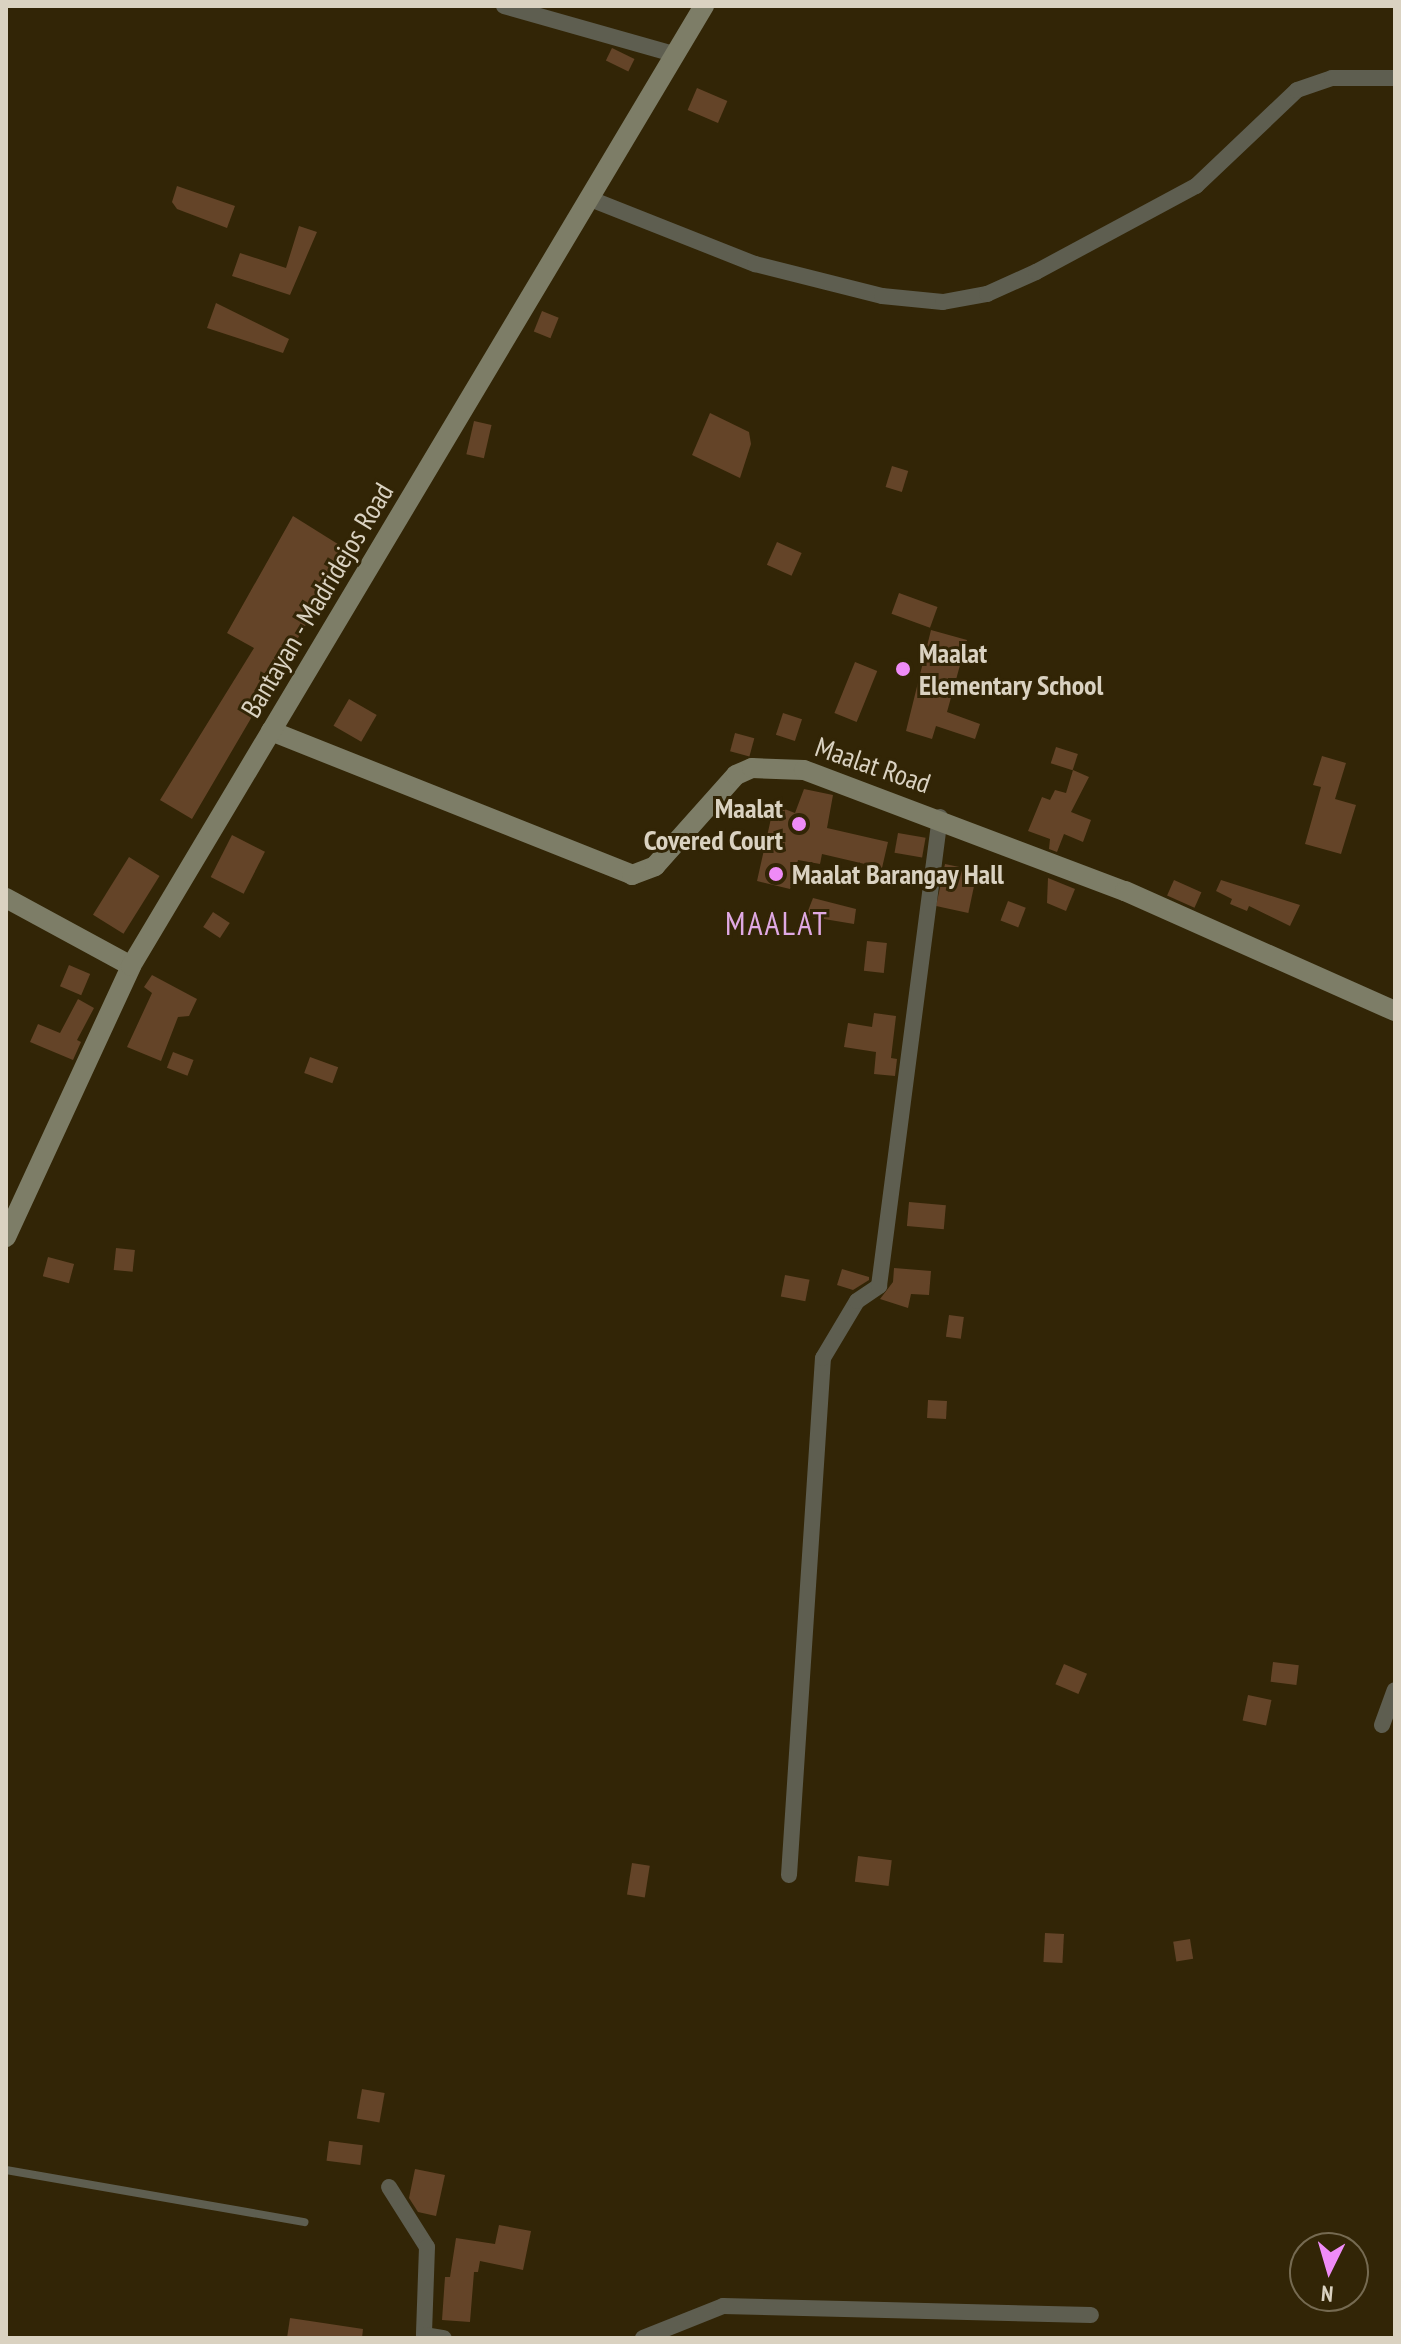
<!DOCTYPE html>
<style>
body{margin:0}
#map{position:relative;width:1401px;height:2344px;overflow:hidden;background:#322506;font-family:"PT Sans Narrow",sans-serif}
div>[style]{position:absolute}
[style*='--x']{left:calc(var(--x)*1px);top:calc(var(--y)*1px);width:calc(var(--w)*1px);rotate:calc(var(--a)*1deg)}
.building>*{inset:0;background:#644428;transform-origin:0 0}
.lane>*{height:8px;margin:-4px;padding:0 4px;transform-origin:4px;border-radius:4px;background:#5e5e50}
.street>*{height:16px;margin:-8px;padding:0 8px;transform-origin:8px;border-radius:8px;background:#5e5e50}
.secondary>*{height:20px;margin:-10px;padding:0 10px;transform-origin:10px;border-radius:10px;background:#7d7d67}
.dots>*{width:22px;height:22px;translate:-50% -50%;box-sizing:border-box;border:4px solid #322506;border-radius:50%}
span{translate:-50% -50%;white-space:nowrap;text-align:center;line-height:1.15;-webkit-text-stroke:6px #322506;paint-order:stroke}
.street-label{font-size:28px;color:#dad2c1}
.poi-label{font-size:28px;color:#dad2c1;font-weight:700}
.left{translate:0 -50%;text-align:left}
.right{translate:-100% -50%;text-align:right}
.quarter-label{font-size:32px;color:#e0a9e4;letter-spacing:2px}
.frame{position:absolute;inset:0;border:8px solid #dad2c1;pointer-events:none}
.north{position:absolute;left:1289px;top:2232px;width:80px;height:80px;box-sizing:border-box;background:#322506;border:2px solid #756a51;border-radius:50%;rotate:185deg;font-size:22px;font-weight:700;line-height:32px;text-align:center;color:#dad2c1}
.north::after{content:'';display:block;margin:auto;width:28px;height:36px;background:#ef8bf7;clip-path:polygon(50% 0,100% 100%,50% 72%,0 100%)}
</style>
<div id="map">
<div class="building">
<i style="left:612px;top:48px;width:25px;height:14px;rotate:26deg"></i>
<i style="left:697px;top:88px;width:33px;height:24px;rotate:23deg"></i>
<i style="clip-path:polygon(177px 186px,235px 206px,227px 228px,177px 209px,172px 202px)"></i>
<i style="clip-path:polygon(299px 226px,317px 232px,290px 295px,232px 276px,240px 253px,286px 268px)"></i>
<i style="clip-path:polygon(216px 303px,289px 339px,283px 353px,207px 328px)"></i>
<i style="left:542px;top:311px;width:18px;height:22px;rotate:22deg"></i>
<i style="clip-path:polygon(710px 413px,749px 432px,751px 444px,740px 478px,692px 455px)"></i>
<i style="left:474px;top:421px;width:18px;height:34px;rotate:13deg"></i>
<i style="left:892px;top:466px;width:17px;height:22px;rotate:17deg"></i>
<i style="clip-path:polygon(293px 516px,349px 551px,192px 819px,160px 800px,254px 648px,227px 633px)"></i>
<i style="left:777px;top:542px;width:27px;height:25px;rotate:24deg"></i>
<i style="left:899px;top:593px;width:41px;height:22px;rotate:20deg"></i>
<i style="clip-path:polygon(931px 630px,967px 640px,947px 712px,980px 724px,975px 739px,936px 726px,932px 739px,906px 731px)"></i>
<i style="left:855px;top:662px;width:24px;height:55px;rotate:22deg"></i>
<i style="left:349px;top:699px;width:32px;height:31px;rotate:30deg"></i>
<i style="left:783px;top:713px;width:20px;height:23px;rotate:18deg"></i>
<i style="left:735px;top:733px;width:20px;height:19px;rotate:15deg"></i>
<i style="left:1056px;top:747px;width:23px;height:17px;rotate:18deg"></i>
<i style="clip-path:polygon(1322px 756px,1346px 763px,1335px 799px,1356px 805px,1341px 854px,1305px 844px,1321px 787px,1313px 785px)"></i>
<i style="clip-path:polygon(1073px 770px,1089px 777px,1071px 812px,1091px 820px,1083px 842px,1064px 834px,1057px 852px,1049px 849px,1050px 839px,1028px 831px,1042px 797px,1050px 800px,1055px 790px,1066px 793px)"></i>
<i style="clip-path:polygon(804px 789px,833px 795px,827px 828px,888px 842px,882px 868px,822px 854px,820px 864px,798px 860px,790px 889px,757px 881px,774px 805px,795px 813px)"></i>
<i style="left:898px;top:833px;width:28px;height:20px;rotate:10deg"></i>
<i style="left:232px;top:835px;width:37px;height:47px;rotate:27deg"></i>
<i style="left:129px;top:857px;width:36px;height:68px;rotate:32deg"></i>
<i style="left:945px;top:864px;width:33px;height:43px;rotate:12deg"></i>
<i style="clip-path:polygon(1048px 878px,1075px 889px,1066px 911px,1047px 903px)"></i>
<i style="left:1174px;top:880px;width:30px;height:17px;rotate:24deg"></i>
<i style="clip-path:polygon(1221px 880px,1300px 905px,1290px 926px,1249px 906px,1247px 911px,1230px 904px,1232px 899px,1216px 891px)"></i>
<i style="clip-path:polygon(813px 898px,856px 909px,854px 924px,806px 916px)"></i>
<i style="left:1008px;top:901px;width:19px;height:21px;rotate:21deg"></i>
<i style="left:213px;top:912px;width:20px;height:18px;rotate:33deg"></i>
<i style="left:867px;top:941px;width:20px;height:30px;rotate:6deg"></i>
<i style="left:69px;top:965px;width:23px;height:23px;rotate:23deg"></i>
<i style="clip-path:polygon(152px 975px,197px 999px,189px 1016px,178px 1017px,161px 1061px,127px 1047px,152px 993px,144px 987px)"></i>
<i style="clip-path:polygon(78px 999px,94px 1008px,77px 1040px,81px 1042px,73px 1060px,30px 1042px,38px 1024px,60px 1033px)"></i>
<i style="clip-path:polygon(874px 1013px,896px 1016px,891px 1058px,897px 1059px,895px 1076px,874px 1074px,876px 1052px,844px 1047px,848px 1023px,872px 1027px)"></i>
<i style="left:173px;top:1052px;width:22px;height:17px;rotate:21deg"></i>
<i style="left:310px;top:1057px;width:30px;height:17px;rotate:20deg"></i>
<i style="left:909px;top:1202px;width:37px;height:24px;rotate:5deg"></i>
<i style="left:116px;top:1248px;width:19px;height:22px;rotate:6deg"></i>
<i style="left:48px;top:1257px;width:27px;height:20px;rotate:15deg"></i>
<i style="clip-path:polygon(894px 1268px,931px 1271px,929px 1295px,911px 1294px,908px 1308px,880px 1299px,893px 1282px)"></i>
<i style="clip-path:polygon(842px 1269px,869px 1277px,869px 1280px,853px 1290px,837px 1285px)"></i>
<i style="left:785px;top:1275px;width:25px;height:22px;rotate:11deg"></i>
<i style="left:949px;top:1315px;width:15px;height:22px;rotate:8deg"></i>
<i style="left:928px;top:1400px;width:19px;height:18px;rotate:3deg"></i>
<i style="left:1273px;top:1662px;width:26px;height:20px;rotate:7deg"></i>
<i style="left:1064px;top:1664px;width:25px;height:22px;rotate:23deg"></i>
<i style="left:1248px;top:1695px;width:24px;height:26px;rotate:12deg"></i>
<i style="left:858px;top:1856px;width:34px;height:26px;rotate:7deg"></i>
<i style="left:632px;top:1863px;width:18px;height:32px;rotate:9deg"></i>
<i style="left:1045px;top:1933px;width:19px;height:29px;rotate:3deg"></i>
<i style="left:1190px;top:1939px;width:20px;height:17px;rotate:81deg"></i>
<i style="left:362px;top:2089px;width:23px;height:30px;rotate:10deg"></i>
<i style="left:329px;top:2141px;width:34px;height:20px;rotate:7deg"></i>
<i style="clip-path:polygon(415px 2169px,445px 2175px,436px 2216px,418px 2212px,409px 2198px)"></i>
<i style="clip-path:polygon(499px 2225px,531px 2231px,523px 2270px,480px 2261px,478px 2272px,474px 2272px,470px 2322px,442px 2320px,445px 2277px,450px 2277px,456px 2238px,495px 2244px)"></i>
<i style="clip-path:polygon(290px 2318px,363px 2329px,362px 2338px,287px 2338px)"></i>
</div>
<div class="lane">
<i style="--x:6;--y:2170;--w:303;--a:9.9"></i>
</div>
<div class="street">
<i style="--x:504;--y:6;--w:177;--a:15.8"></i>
<i style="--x:588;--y:198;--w:180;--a:21.6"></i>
<i style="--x:755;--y:264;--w:131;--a:14.1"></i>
<i style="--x:882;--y:296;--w:61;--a:5.6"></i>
<i style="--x:943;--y:302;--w:45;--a:-10.3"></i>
<i style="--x:987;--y:294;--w:54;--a:-24.2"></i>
<i style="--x:1036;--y:272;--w:182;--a:-28.3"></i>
<i style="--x:1196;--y:186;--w:139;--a:-43.5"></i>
<i style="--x:1297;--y:90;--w:37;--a:-19"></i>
<i style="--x:1332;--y:78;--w:63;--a:0"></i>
<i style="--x:1382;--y:1725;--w:37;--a:-70"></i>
<i style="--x:789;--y:1875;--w:518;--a:-86.24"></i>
<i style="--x:823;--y:1358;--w:66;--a:-59.2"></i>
<i style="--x:857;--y:1301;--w:27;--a:-34"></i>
<i style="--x:879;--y:1286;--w:473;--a:-82.6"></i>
<i style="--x:389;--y:2187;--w:71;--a:57.7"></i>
<i style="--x:427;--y:2247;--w:88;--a:92"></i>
<i style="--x:424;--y:2335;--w:20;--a:9"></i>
<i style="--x:643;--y:2338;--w:86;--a:-21.8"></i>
<i style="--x:723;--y:2306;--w:368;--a:1.4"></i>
</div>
<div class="secondary">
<i style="--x:271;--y:731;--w:389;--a:21.7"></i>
<i style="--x:632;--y:875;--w:25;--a:-21"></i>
<i style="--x:655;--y:866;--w:122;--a:-48.3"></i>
<i style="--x:736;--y:775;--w:17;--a:-24"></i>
<i style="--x:752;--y:768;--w:52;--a:2.2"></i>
<i style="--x:804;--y:770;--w:343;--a:20.7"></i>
<i style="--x:1125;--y:891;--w:295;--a:24"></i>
<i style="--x:6;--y:898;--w:142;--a:28.5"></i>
<i style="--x:6;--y:1237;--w:298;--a:-65.2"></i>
<i style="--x:131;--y:966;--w:1118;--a:-59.17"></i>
</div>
<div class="dots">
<i style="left:903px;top:669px;background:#ef8bf7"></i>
<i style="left:799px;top:824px;background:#ef8bf7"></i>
<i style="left:776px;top:874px;background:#ef8bf7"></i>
</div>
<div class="street-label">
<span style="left:317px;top:600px;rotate:-59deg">Bantayan - Madridejos Road</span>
<span style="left:873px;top:765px;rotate:19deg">Maalat Road</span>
</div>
<div class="poi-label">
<span class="left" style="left:919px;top:669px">Maalat<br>Elementary School</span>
<span class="right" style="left:783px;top:824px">Maalat<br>Covered Court</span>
<span class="left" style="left:792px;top:874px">Maalat Barangay Hall</span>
</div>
<div class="quarter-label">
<span style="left:777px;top:923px">MAALAT</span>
</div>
<div class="frame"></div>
<div class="north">N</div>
</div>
